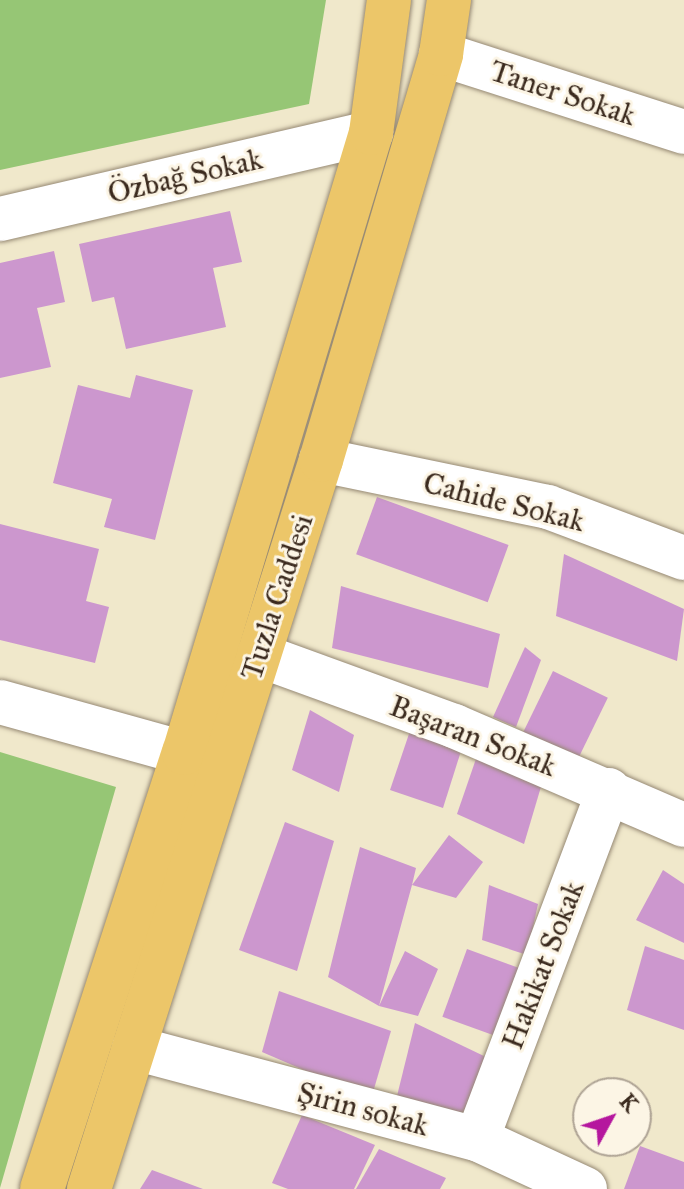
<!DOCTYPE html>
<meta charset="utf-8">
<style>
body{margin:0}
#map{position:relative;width:684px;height:1189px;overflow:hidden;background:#f0e8cb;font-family:"IM FELL Great Primer",serif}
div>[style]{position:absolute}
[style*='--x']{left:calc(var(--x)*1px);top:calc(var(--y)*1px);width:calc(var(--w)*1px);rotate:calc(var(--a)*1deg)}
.green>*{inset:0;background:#96c675}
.building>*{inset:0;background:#cc97ce;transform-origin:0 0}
.roads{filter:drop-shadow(0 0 2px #968974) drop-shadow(0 0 2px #968974)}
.minor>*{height:44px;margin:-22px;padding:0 22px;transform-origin:22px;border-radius:22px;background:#fff}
.major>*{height:44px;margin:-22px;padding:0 22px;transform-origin:22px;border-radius:22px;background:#ecc669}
span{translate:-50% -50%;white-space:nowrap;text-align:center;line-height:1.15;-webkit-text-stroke:6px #fcf5e5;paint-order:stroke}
.street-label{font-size:30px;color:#3b2a1e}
.north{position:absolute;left:572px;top:1077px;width:80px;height:80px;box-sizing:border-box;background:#fcf5e5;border:2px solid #afa495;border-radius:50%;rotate:50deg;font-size:22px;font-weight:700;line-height:32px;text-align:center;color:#3b2a1e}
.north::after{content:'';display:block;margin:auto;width:28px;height:36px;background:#b5179e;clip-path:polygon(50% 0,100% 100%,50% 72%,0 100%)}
</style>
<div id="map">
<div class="green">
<i style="clip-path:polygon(0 0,326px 0,309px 104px,0 170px)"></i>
<i style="clip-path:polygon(0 752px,116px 787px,0 1188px)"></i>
</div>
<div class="building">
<i style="clip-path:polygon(230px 211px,242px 262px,213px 268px,226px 327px,126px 349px,114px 297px,92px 302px,79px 244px)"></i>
<i style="clip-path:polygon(54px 251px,65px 302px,37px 308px,51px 367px,0 378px,0 263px)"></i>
<i style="clip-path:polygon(136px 375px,193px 390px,155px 540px,104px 527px,112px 499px,53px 483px,78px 385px,130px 398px)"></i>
<i style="left:377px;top:497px;width:140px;height:61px;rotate:20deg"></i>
<i style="clip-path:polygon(0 524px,99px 549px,86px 601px,109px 607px,95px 663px,0 640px)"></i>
<i style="clip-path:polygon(564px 554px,684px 609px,677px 661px,556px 616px)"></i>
<i style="clip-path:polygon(341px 586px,500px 634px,488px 688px,332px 648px)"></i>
<i style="clip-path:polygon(525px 647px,541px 660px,516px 727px,493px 717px)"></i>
<i style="left:553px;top:671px;width:61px;height:75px;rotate:26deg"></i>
<i style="clip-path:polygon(310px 710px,354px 735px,339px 792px,292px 770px)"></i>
<i style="clip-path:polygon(412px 725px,461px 751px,443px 808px,390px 790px)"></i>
<i style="clip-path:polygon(478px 753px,543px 780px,524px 844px,457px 814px)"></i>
<i style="clip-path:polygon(285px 822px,334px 841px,297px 971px,239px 950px)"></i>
<i style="clip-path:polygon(449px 835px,483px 862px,456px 898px,412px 885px,379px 1006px,405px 951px,438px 969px,418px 1016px,379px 1006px,328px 977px,360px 847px,416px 868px,412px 885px)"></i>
<i style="clip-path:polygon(663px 870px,684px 884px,684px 943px,636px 920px)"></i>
<i style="clip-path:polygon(489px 885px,538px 904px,527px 955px,482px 940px)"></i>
<i style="clip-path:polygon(645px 946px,684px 960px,684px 1030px,627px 1010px)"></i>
<i style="left:467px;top:949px;width:67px;height:72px;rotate:20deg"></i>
<i style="clip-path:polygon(279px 991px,391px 1031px,371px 1099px,262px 1052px)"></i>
<i style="clip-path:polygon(415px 1023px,486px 1057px,462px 1117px,396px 1100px)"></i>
<i style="clip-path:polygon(302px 1115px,375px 1145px,354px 1189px,288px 1189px,272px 1183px)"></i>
<i style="clip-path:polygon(640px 1146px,684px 1162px,684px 1189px,624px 1189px)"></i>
<i style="clip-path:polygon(379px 1149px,446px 1178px,440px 1189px,356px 1189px)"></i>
<i style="clip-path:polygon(152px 1170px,203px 1189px,140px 1189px)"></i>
</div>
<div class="roads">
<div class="minor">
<i style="--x:441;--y:54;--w:255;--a:17.8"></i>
<i style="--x:0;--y:219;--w:381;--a:-13.1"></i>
<i style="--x:321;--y:460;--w:232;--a:11.7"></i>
<i style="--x:548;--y:507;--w:145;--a:20.6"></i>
<i style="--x:259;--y:655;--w:208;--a:20"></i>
<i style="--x:454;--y:726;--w:250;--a:23.3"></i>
<i style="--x:0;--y:702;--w:191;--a:15.5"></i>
<i style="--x:134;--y:1048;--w:355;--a:14.9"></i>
<i style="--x:477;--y:1139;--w:119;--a:24.8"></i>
<i style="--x:477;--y:1139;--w:373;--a:-69.3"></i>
</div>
<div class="major">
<i style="--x:42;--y:1189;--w:459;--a:-72"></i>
<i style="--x:184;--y:753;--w:648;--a:-73.22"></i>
<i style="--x:371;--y:133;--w:134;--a:-82.3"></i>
<i style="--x:89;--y:1189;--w:765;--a:-72.35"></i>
<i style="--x:321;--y:460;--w:423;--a:-73.5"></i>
<i style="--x:441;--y:54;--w:55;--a:-81.6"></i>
</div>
</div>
<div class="street-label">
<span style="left:563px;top:93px;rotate:18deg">Taner Sokak</span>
<span style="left:185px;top:176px;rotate:-13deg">Özbağ Sokak</span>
<span style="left:504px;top:502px;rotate:14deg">Cahide Sokak</span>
<span style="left:277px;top:597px;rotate:-72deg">Tuzla Caddesi</span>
<span style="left:473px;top:736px;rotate:21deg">Başaran Sokak</span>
<span style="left:543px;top:965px;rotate:-69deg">Hakikat Sokak</span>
<span style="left:363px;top:1109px;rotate:15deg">Şirin sokak</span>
</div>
<div class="north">K</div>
</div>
